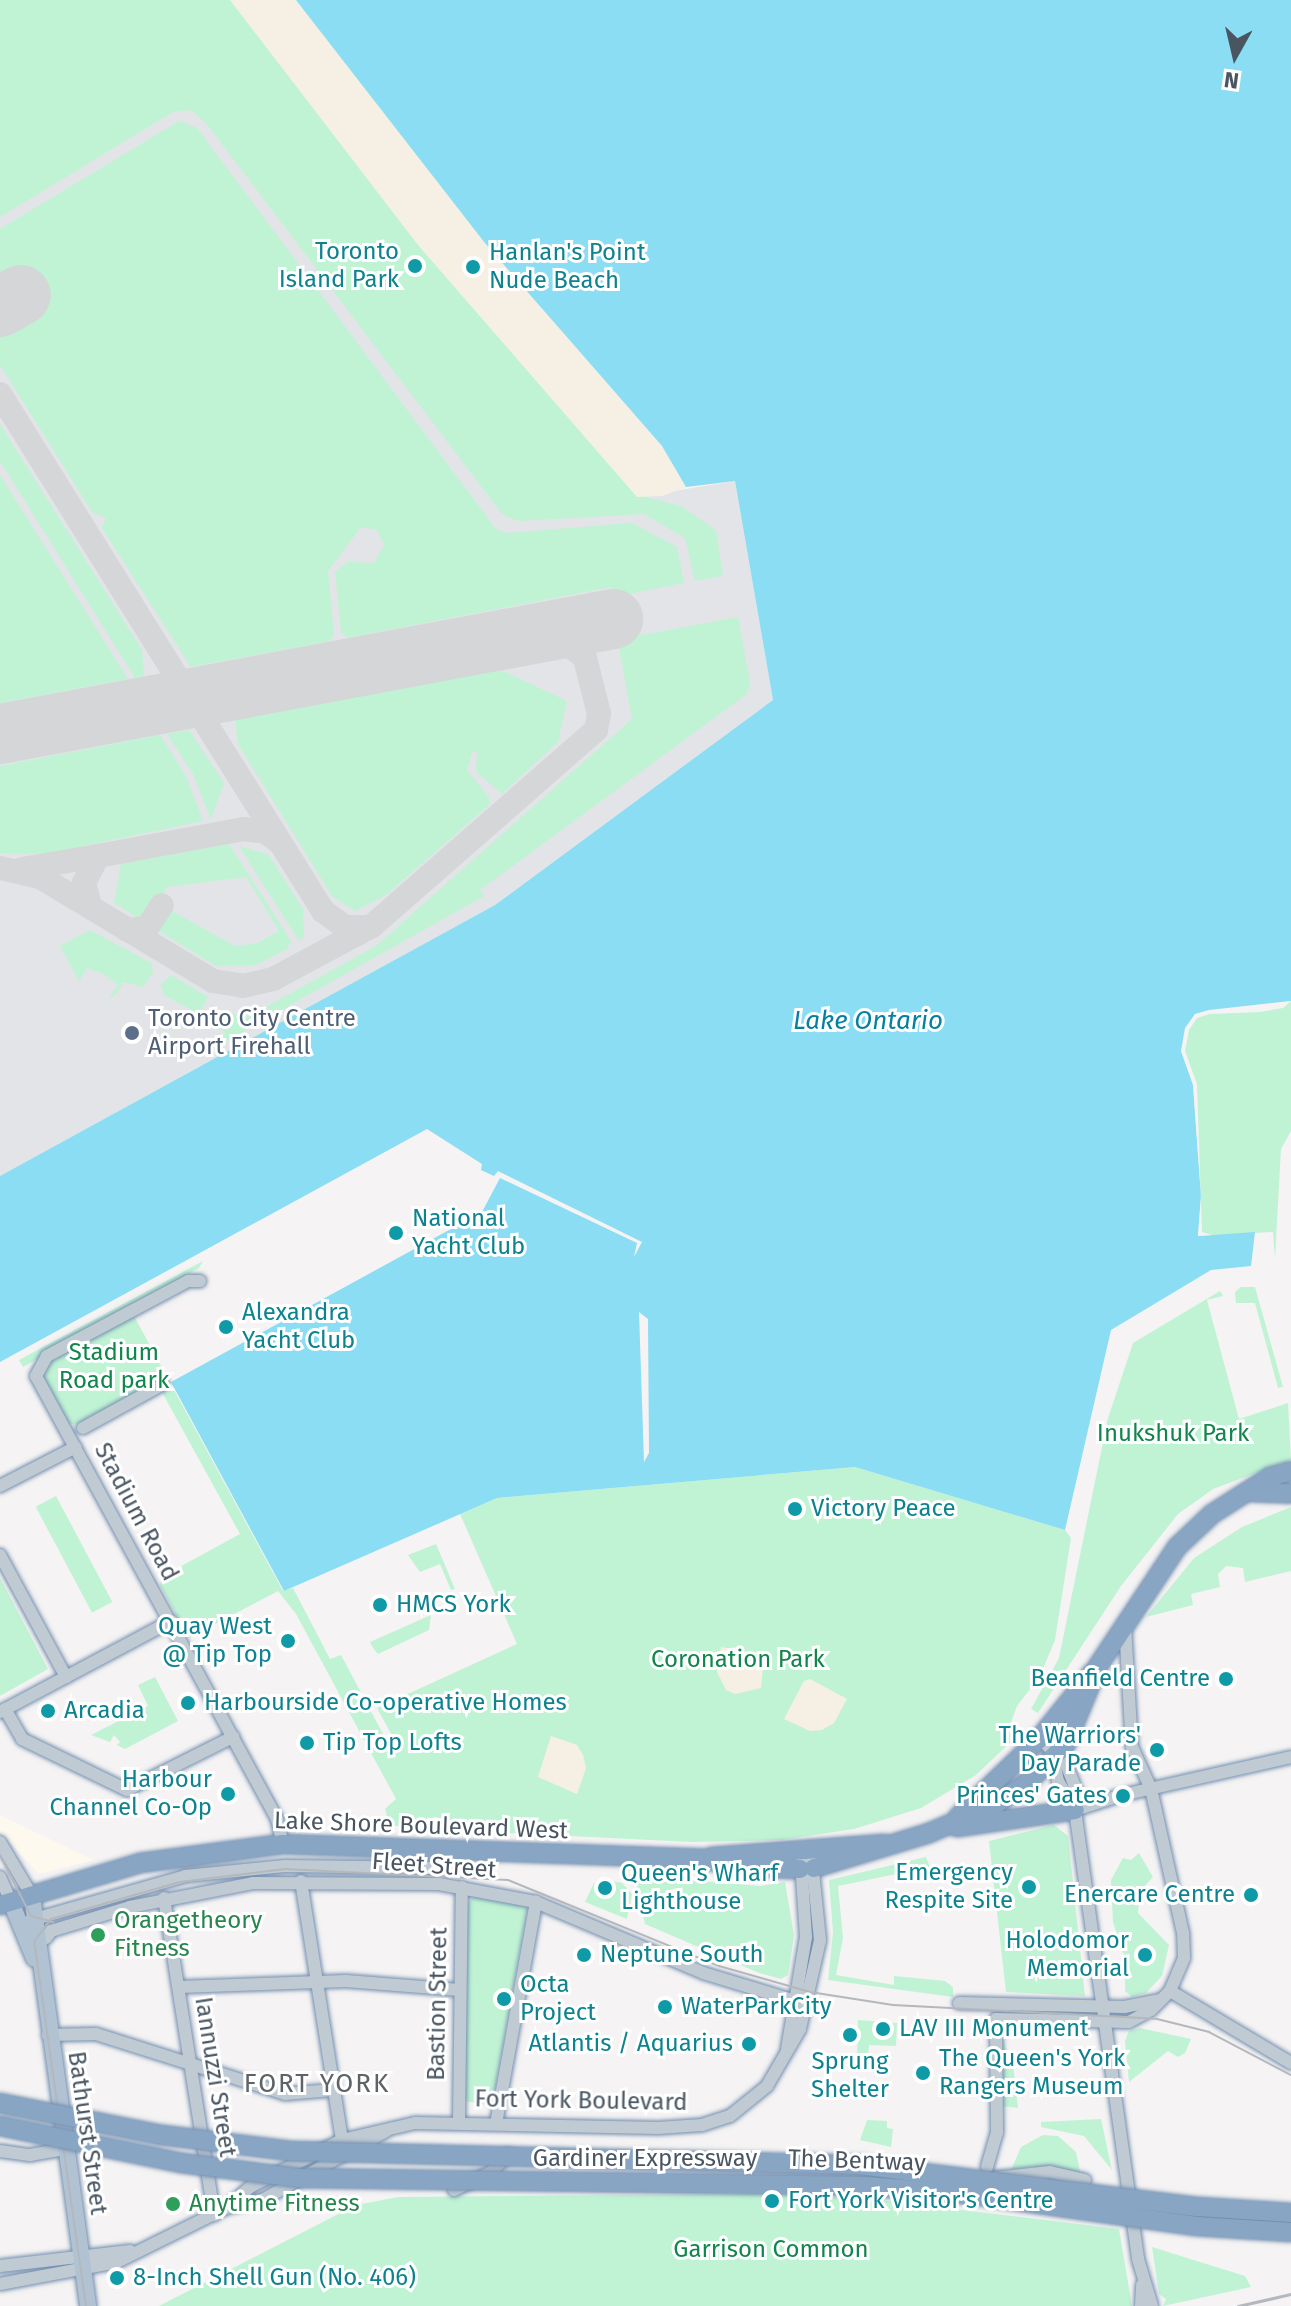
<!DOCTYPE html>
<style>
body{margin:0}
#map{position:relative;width:1291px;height:2306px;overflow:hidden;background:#f5f3f3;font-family:"Fira Sans",sans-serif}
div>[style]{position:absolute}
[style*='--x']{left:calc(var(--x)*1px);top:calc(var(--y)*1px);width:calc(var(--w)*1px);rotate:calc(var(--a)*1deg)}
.commercial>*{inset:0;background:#fef9ee}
.airport>*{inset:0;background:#e2e4e7}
.green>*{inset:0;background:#c0f3d4;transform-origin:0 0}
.sand>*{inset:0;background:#f6f0e4}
.water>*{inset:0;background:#8bddf3}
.pier>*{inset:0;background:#f5f3f3}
.taxiway>*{height:24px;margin:-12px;padding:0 12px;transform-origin:12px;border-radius:12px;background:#d4d6d8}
.runway>*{height:60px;margin:-30px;padding:0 30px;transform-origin:30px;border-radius:30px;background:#d4d6d8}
.roads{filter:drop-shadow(0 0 2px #738fb0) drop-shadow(0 0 2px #738fb0)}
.minor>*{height:12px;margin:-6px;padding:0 6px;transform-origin:6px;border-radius:6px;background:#c0cad3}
.major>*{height:16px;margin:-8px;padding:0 8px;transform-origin:8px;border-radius:8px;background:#b1c2d3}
.highway>*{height:18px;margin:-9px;padding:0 9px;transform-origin:9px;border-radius:9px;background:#88a5c4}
.tram>*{height:2px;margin:-1px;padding:0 1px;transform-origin:1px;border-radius:1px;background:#b4b8bd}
.rail>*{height:3px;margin:-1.5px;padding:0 1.5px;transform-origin:1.5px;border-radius:1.5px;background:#b4b8bd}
.bridges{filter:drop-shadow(0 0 2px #738fb0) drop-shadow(0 0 2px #738fb0)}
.highway-bridge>*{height:18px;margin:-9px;padding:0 9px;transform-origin:9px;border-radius:9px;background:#88a5c4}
.dots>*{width:22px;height:22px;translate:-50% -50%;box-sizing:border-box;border:4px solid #fff;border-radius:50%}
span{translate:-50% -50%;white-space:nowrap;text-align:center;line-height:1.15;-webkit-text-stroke:6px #fff;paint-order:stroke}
.culture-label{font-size:24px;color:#0d838f}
.right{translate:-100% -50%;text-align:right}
.left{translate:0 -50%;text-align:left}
.service-label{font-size:24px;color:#4e5e75}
.park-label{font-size:24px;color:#11864c}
.street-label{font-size:24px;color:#495662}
.leisure-label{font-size:24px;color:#27864d}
.water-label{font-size:26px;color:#0480a2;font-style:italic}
.neighbourhood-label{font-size:26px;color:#5e6368;letter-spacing:2px}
.north{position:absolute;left:1195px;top:16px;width:80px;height:80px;-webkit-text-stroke:6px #fff;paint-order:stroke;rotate:188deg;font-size:22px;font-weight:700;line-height:32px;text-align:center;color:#495662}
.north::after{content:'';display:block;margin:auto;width:28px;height:36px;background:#495662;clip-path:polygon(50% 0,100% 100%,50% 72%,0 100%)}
</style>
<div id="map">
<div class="commercial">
<i style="clip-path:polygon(0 1815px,35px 1832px,93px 1860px,39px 1874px,0 1832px)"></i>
</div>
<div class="airport">
<i style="clip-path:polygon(191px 90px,637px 497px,735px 481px,773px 700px,495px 905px,0 1176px,0 208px)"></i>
</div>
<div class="green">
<i style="clip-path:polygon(0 0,296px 0,686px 487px,645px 497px,681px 506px,716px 530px,723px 576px,695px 581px,685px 538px,644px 514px,517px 521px,502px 514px,206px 123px,191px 110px,173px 112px,0 217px)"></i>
<i style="clip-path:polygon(179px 121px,197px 128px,496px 529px,507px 533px,632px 523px,677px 547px,684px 583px,613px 597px,611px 587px,347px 638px,341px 632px,335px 572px,348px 562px,374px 563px,384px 545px,377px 530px,361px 527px,328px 571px,334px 634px,330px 641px,191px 667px,102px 528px,106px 518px,92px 512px,0 365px,0 331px,33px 310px,12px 275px,0 282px,0 229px)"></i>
<i style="clip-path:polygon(0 424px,142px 650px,144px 676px,135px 678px,0 461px)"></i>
<i style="clip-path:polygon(0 475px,128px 679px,0 703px)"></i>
<i style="clip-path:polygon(738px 617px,750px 683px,747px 694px,480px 890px,484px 896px,219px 1045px,225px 1032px,212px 1023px,223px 1009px,244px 1019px,376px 946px,632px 719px,619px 648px,621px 639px)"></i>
<i style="clip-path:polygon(501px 670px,567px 701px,558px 742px,502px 794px,476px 772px,477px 751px,472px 752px,467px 770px,489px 797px,489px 805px,386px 895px,355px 911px,332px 896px,238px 744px,235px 720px)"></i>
<i style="clip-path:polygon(189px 730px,224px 783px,211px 819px,193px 774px,167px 734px)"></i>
<i style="clip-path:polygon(160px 735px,186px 776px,203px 821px,45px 854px,0 853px,0 766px)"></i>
<i style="clip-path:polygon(229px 844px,291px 941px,287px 949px,256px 965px,216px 966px,154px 928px,163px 914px,172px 911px,235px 946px,257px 943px,279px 931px,246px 877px,167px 887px,148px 917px,140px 919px,114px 903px,121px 864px)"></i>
<i style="clip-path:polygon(239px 846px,268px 854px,303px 909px,304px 937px,299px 941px)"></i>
<i style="clip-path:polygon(90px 930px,151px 963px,153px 972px,143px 987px,123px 982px,117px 994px,108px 999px,118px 985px,104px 974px,87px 968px,79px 981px,60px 946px)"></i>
<i style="clip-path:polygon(171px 975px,208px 997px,199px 1014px,164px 995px,161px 984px)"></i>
<i style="clip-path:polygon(1291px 1001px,1291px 1131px,1281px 1149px,1275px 1259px,1273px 1232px,1198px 1236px,1201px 1196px,1193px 1085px,1181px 1051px,1195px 1014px)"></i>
<i style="clip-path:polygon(203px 1261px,199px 1268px,23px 1367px,19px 1360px)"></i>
<i style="clip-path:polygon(1241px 1287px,1255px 1287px,1283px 1387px,1278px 1388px,1255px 1303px,1236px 1303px,1235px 1292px)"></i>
<i style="clip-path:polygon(1220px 1291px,1223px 1296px,1207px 1300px,1239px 1419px,1288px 1403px,1291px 1460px,1213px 1489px,1178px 1514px,1121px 1586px,1038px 1713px,1031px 1709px,1059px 1658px,1108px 1418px,1133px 1343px)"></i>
<i style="clip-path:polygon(134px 1316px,283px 1591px,293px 1588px,330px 1659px,341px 1655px,390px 1747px,397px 1745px,377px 1708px,517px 1644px,460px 1514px,497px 1498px,855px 1467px,1065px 1530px,1071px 1538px,1055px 1640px,1040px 1676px,1017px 1706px,1008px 1731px,1015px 1738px,976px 1775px,921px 1808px,854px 1829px,781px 1840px,692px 1842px,449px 1830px,454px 1821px,435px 1817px,411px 1826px,390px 1826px,385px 1809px,396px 1799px,296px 1614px,278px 1591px,189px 1638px,160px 1585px,163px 1576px,240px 1534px,157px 1383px,76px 1425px,68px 1423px,43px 1377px,50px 1362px)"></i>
<i style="left:56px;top:1496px;width:120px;height:23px;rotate:62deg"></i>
<i style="clip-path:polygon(1291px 1507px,1291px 1571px,1245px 1582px,1243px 1568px,1226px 1566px,1218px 1574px,1220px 1587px,1191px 1594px,1193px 1605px,1146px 1617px,1194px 1558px,1242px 1527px)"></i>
<i style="clip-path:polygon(436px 1544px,455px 1589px,451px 1590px,440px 1564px,420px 1572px,408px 1555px)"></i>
<i style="clip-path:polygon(0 1578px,48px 1669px,0 1696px)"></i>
<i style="clip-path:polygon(431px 1615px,429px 1630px,378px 1654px,373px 1648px,370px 1642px)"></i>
<i style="clip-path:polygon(155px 1677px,178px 1721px,125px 1749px,117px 1745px,120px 1742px,114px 1735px,110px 1742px,91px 1735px,148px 1706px,138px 1685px)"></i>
<i style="clip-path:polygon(1054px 1825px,1068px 1836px,1085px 1996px,1006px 1992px,989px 1841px)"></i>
<i style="clip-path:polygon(1139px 1853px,1153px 1877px,1140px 1891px,1138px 1913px,1169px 1945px,1162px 1976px,1146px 1993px,1132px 1997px,1125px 1991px,1125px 1958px,1113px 1922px,1111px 1880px,1123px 1858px,1131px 1860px)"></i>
<i style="clip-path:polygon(926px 1857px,930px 1867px,838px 1886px,843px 1938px,836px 1975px,894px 1985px,894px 1976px,945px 1981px,953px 1987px,953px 1997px,828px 1980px,833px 1932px,829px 1880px)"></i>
<i style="clip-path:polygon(638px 1876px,761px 1886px,785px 1882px,794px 1935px,788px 1975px,781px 1979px,759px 1973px,645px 1924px,634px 1879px)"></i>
<i style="clip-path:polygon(612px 1881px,622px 1883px,632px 1894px,627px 1919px,585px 1902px,594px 1883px)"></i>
<i style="clip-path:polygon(475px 1896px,521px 1904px,527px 1910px,492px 2106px,465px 2101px,466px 1906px)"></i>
<i style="clip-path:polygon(858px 2020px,897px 2023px,896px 2046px,869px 2045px,868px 2056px,857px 2058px)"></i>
<i style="clip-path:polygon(1140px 2028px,1191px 2039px,1185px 2053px,1178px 2057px,1168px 2051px,1129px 2082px,1125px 2041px,1129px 2031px)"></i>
<i style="clip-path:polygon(1002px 2038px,1013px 2064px,1018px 2108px,1001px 2106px)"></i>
<i style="clip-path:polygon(1101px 2119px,1112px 2170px,1084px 2136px,1041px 2127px,1041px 2122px)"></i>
<i style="clip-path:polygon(867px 2120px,887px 2121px,887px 2128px,893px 2129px,891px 2147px,860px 2140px)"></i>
<i style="clip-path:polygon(1043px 2135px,1058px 2136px,1076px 2152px,1081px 2176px,1032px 2167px,1011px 2170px,1021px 2147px)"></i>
<i style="clip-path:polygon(751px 2194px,864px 2198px,1119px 2229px,1132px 2306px,159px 2306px,356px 2205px,398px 2197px)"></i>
<i style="clip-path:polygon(1152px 2247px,1245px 2276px,1251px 2287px,1163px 2306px,1166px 2299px,1159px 2294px)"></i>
</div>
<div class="sand">
<i style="clip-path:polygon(230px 0,296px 0,485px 243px,662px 446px,686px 487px,662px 496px,637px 497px,418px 245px)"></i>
<i style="clip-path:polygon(721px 1647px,764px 1655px,761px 1688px,735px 1694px,726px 1690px,717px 1672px)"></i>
<i style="clip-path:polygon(810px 1679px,847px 1699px,834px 1723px,822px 1730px,810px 1731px,784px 1719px,804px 1681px)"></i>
<i style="clip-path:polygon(551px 1736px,577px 1745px,583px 1755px,586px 1768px,577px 1794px,538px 1777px)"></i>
</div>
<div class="water">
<i style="clip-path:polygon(evenodd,296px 0,1291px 0,1291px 1001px,1195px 1014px,1181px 1051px,1193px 1084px,1201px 1196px,1198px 1236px,1255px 1232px,1251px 1266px,1211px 1270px,1111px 1330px,1065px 1530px,855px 1467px,497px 1498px,284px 1591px,171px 1382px,482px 1212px,500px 1178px,637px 1243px,634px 1257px,642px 1242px,498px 1171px,494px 1176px,481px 1170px,482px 1164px,427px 1129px,0 1362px,0 1176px,495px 905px,773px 700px,735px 481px,686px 487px,662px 446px,485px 243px,296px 0,639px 1312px,648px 1319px,649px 1453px,644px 1462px,639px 1312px)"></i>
</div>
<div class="pier">
<i style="clip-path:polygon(1291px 1001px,1283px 1008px,1260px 1012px,1210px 1014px,1197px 1018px,1189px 1030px,1185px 1051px,1197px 1084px,1202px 1232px,1212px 1235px,1198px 1236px,1201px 1196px,1193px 1085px,1181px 1051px,1185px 1028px,1195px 1014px,1209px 1010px)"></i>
</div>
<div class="taxiway">
<i style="--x:0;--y:394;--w:610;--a:58"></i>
<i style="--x:323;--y:911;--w:27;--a:36"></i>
<i style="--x:345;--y:927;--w:24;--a:0"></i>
<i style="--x:0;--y:868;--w:41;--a:12.7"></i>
<i style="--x:40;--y:877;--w:202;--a:31"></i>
<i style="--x:213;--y:981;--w:30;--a:9"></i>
<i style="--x:243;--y:986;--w:31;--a:-13"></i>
<i style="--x:273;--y:979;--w:112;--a:-28.2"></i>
<i style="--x:372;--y:926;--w:298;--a:-41.2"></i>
<i style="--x:596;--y:730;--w:16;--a:-79"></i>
<i style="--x:599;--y:714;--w:58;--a:-104"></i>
<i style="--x:585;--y:658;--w:36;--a:-141"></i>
<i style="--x:557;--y:635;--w:28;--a:-178"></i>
<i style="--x:22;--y:869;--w:77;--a:-9.7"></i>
<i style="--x:91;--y:908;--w:26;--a:-106"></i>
<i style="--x:84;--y:883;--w:30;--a:-63"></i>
<i style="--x:98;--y:856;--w:147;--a:-10.5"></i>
<i style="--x:243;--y:829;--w:23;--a:7"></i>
<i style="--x:266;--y:832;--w:16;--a:38"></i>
<i style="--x:127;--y:930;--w:20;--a:-6"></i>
<i style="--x:147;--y:928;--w:27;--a:-57"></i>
</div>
<div class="runway">
<i style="--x:0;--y:307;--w:24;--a:-30"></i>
<i style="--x:0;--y:734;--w:624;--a:-10.63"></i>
</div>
<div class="roads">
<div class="minor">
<i style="--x:200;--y:1281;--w:12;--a:180"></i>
<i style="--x:188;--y:1281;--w:160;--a:152"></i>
<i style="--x:47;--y:1356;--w:23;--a:119"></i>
<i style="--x:36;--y:1376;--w:504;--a:61.45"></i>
<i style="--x:277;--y:1819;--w:26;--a:77"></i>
<i style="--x:83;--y:1428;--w:91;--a:-28.8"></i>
<i style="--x:0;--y:1486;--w:85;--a:-27.2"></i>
<i style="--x:0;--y:1555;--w:139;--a:61.6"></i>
<i style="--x:5;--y:1709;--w:34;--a:60"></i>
<i style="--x:22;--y:1739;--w:117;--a:25.9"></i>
<i style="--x:127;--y:1790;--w:119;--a:-26.6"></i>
<i style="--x:0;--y:1712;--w:194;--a:-28"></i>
<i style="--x:1040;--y:1738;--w:39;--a:46"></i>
<i style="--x:1067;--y:1766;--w:30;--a:69"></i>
<i style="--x:1078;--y:1794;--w:16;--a:101"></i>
<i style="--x:1075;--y:1810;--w:453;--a:82"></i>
<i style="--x:1138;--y:2259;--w:49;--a:73.4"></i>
<i style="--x:1053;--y:1756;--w:25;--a:79"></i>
<i style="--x:1058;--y:1781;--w:34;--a:60"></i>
<i style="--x:1127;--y:1794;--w:168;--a:-12.7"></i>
<i style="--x:1075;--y:1810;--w:46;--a:-17.7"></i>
<i style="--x:0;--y:1842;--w:63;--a:59.3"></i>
<i style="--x:0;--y:1877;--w:27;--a:66"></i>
<i style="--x:301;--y:1881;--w:262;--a:81"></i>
<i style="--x:164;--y:1898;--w:321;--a:81"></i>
<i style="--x:31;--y:1920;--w:160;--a:-15.9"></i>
<i style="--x:185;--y:1876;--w:100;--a:-5.7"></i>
<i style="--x:285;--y:1866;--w:155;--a:0.7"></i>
<i style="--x:440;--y:1868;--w:40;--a:-26.6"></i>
<i style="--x:46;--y:1938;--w:9;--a:-54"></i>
<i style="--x:51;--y:1931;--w:83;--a:-16.9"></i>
<i style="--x:130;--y:1907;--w:125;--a:-11"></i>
<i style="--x:253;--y:1883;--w:186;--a:0.3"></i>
<i style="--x:439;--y:1884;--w:99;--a:10.5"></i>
<i style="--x:536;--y:1902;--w:181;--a:23"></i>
<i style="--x:703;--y:1973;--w:108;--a:16.8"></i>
<i style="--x:179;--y:1987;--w:167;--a:-2.1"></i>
<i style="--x:346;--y:1981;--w:114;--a:4.5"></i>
<i style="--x:1170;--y:1991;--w:141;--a:30.8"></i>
<i style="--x:959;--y:2003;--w:165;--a:1.4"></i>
<i style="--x:1124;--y:2007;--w:36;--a:-11"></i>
<i style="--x:48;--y:2035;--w:48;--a:-1.2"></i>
<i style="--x:96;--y:2034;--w:198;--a:17.6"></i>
<i style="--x:285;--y:2094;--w:47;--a:-4.9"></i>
<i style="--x:787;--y:2049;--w:114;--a:-80.4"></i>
<i style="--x:806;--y:1937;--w:75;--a:-93.8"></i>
<i style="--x:459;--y:2121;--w:234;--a:-89.3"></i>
<i style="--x:496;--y:2124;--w:226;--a:-79.8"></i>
<i style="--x:0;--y:2151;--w:30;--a:8"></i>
<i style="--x:30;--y:2155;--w:36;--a:-10"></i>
<i style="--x:987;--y:2167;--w:35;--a:-74"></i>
<i style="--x:997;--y:2133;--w:114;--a:-90.5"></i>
<i style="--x:996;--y:2019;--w:133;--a:1.3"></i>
<i style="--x:1129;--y:2022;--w:25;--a:-29"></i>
<i style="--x:1151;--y:2010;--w:27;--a:-45"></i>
<i style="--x:1170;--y:1991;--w:36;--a:-67"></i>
<i style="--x:1184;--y:1958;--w:25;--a:-92"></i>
<i style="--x:1183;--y:1933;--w:148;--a:-102.5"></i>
<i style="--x:1151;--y:1789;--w:46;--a:-114.3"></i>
<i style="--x:1132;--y:1747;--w:123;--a:-93.3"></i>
<i style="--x:994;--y:2178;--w:56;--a:-6.1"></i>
<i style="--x:1050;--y:2172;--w:36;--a:13"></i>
<i style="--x:454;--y:2190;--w:41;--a:-25.9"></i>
<i style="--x:491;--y:2172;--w:24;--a:-45"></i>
<i style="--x:226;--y:2208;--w:32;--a:-41"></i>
<i style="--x:250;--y:2187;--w:103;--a:-27.1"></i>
<i style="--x:342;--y:2140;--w:75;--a:-13.1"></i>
<i style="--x:415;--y:2123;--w:243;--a:1.2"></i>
<i style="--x:658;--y:2128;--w:44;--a:-3.9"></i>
<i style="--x:702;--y:2125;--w:29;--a:-18"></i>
<i style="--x:730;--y:2116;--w:48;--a:-39"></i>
<i style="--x:767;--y:2086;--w:66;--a:-59.9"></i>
<i style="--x:800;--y:2029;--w:91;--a:-77.3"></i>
<i style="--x:820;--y:1940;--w:79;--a:-95.8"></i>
<i style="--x:0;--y:2266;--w:131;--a:-6.6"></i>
<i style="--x:0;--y:2284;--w:119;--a:-10.6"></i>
<i style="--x:117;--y:2262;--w:122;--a:-26.4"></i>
<i style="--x:226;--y:2208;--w:39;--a:-13"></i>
<i style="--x:264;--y:2199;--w:140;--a:-29.1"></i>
<i style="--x:1141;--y:2306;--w:21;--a:-87"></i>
</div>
<div class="major">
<i style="--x:32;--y:1896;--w:414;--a:82.2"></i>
<i style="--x:11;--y:1902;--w:61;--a:67.7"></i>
</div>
<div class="highway">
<i style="--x:1253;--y:1492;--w:38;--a:2"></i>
<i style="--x:958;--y:1817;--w:114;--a:-43.9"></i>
<i style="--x:1040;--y:1738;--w:85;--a:-51.2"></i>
<i style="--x:957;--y:1827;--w:119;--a:-8.2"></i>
<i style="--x:711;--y:1857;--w:174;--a:-4.3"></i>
<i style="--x:814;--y:1868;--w:120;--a:-16.9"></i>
<i style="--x:929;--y:1833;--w:72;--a:-23"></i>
<i style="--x:995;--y:1805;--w:39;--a:-35"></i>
<i style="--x:1027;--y:1783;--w:55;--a:-45"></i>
<i style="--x:1066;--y:1744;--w:84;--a:-67.7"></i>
<i style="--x:1098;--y:1666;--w:143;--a:-56.4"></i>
<i style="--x:1177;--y:1547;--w:48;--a:-43.3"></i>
<i style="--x:1212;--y:1514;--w:69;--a:-32.5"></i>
<i style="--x:1270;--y:1477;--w:22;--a:-16"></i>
<i style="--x:0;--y:1905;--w:146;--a:-16.7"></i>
<i style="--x:140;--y:1863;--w:144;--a:-7.6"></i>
<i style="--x:283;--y:1844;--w:421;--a:2"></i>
<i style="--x:704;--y:1859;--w:35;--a:13"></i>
<i style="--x:738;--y:1867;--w:62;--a:1.8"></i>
</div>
</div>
<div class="tram">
<i style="--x:0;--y:1855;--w:68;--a:63.1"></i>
<i style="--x:31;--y:1916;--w:23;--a:15"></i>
<i style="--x:86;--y:2306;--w:368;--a:-98.1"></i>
<i style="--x:34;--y:1942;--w:29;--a:-54"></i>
<i style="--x:51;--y:1919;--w:134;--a:-16"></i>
<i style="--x:180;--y:1882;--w:106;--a:-7.1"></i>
<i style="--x:285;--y:1869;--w:223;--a:2.8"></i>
<i style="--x:508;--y:1880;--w:228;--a:22.2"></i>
<i style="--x:719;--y:1966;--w:95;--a:15.9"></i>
<i style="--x:810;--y:1992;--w:84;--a:8.9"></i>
<i style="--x:893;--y:2005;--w:264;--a:3"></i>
<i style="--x:1157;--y:2019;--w:54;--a:14"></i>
<i style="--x:1209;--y:2032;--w:93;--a:27.7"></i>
</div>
<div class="rail">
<i style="--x:1238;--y:2306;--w:54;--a:-12.8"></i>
</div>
<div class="bridges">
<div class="highway-bridge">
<i style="--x:0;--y:2103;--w:165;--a:11.2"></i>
<i style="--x:162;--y:2135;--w:129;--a:7.1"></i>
<i style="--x:290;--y:2151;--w:569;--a:1.41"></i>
<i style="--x:859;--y:2165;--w:342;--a:7.1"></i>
<i style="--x:1198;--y:2207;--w:93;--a:3.7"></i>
<i style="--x:0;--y:2126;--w:186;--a:11.5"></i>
<i style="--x:182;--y:2163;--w:116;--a:7.4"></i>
<i style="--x:297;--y:2178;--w:569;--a:0.81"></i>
<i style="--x:866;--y:2186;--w:110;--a:4.7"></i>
<i style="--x:976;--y:2195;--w:223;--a:8"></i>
<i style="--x:1197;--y:2226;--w:94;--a:3.7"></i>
</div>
</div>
<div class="dots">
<i style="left:415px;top:266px;background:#0f9aa8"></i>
<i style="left:473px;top:267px;background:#0f9aa8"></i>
<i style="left:132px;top:1033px;background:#5c6f8a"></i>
<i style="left:396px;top:1233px;background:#0f9aa8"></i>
<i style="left:226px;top:1327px;background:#0f9aa8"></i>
<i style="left:795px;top:1509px;background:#0f9aa8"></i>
<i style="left:380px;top:1605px;background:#0f9aa8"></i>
<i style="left:288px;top:1641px;background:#0f9aa8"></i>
<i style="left:1226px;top:1679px;background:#0f9aa8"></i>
<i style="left:188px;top:1703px;background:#0f9aa8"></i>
<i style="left:48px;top:1711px;background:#0f9aa8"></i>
<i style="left:307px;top:1743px;background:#0f9aa8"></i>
<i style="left:1157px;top:1750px;background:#0f9aa8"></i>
<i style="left:228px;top:1794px;background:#0f9aa8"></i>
<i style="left:1123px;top:1796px;background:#0f9aa8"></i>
<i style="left:1029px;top:1887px;background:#0f9aa8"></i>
<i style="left:605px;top:1888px;background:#0f9aa8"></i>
<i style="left:1251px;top:1895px;background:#0f9aa8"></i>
<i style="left:98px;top:1935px;background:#2e9e5b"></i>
<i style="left:584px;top:1955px;background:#0f9aa8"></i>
<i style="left:1145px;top:1955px;background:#0f9aa8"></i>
<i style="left:504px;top:1999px;background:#0f9aa8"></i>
<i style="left:665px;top:2007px;background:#0f9aa8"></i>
<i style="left:883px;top:2029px;background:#0f9aa8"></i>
<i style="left:850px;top:2035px;background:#0f9aa8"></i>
<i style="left:749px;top:2044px;background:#0f9aa8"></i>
<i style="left:923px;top:2073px;background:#0f9aa8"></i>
<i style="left:772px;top:2201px;background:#0f9aa8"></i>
<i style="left:173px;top:2204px;background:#2e9e5b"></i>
<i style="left:117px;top:2278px;background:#0f9aa8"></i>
</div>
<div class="culture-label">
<span class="right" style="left:399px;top:266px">Toronto<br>Island Park</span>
<span class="left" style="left:489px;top:267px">Hanlan's Point<br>Nude Beach</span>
<span class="left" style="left:412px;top:1233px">National<br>Yacht Club</span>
<span class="left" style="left:242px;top:1327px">Alexandra<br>Yacht Club</span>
<span class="left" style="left:811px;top:1509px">Victory Peace</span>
<span class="left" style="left:396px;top:1605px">HMCS York</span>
<span class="right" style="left:272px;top:1641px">Quay West<br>@ Tip Top</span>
<span class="right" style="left:1210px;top:1679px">Beanfield Centre</span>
<span class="left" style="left:204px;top:1703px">Harbourside Co-operative Homes</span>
<span class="left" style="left:64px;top:1711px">Arcadia</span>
<span class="right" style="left:1141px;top:1750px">The Warriors'<br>Day Parade</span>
<span class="left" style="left:323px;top:1743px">Tip Top Lofts</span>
<span class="right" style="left:212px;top:1794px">Harbour<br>Channel Co-Op</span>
<span class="right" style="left:1107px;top:1796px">Princes' Gates</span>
<span class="right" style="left:1013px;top:1887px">Emergency<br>Respite Site</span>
<span class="left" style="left:621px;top:1888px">Queen's Wharf<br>Lighthouse</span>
<span class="right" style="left:1235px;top:1895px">Enercare Centre</span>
<span class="right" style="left:1129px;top:1955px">Holodomor<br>Memorial</span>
<span class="left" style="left:600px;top:1955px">Neptune South</span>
<span class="left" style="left:520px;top:1999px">Octa<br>Project</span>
<span class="left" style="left:681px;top:2007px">WaterParkCity</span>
<span class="left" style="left:899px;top:2029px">LAV III Monument</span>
<span class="right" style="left:733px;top:2044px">Atlantis / Aquarius</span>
<span class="left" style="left:939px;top:2073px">The Queen's York<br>Rangers Museum</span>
<span style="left:850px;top:2076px">Sprung<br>Shelter</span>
<span class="left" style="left:788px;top:2201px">Fort York Visitor's Centre</span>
<span class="left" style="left:133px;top:2278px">8-Inch Shell Gun (No. 406)</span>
</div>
<div class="service-label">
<span class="left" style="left:148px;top:1033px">Toronto City Centre<br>Airport Firehall</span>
</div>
<div class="park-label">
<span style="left:114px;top:1367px">Stadium<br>Road park</span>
<span style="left:1173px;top:1434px">Inukshuk Park</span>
<span style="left:738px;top:1660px">Coronation Park</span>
<span style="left:771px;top:2250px">Garrison Common</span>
</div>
<div class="street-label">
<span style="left:136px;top:1512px;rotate:62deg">Stadium Road</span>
<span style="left:421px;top:1826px;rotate:2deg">Lake Shore Boulevard West</span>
<span style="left:434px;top:1866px;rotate:4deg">Fleet Street</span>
<span style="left:438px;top:2004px;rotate:-89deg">Bastion Street</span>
<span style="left:215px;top:2077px;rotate:81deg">Iannuzzi Street</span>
<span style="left:581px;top:2101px;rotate:1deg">Fort York Boulevard</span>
<span style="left:87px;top:2133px;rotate:82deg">Bathurst Street</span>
<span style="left:645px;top:2159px">Gardiner Expressway</span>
<span style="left:857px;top:2161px;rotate:2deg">The Bentway</span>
</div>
<div class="leisure-label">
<span class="left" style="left:114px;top:1935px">Orangetheory<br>Fitness</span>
<span class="left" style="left:189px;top:2204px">Anytime Fitness</span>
</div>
<div class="water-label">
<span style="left:868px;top:1021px">Lake Ontario</span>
</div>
<div class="neighbourhood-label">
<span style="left:317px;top:2084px">FORT YORK</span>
</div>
<div class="north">N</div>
</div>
